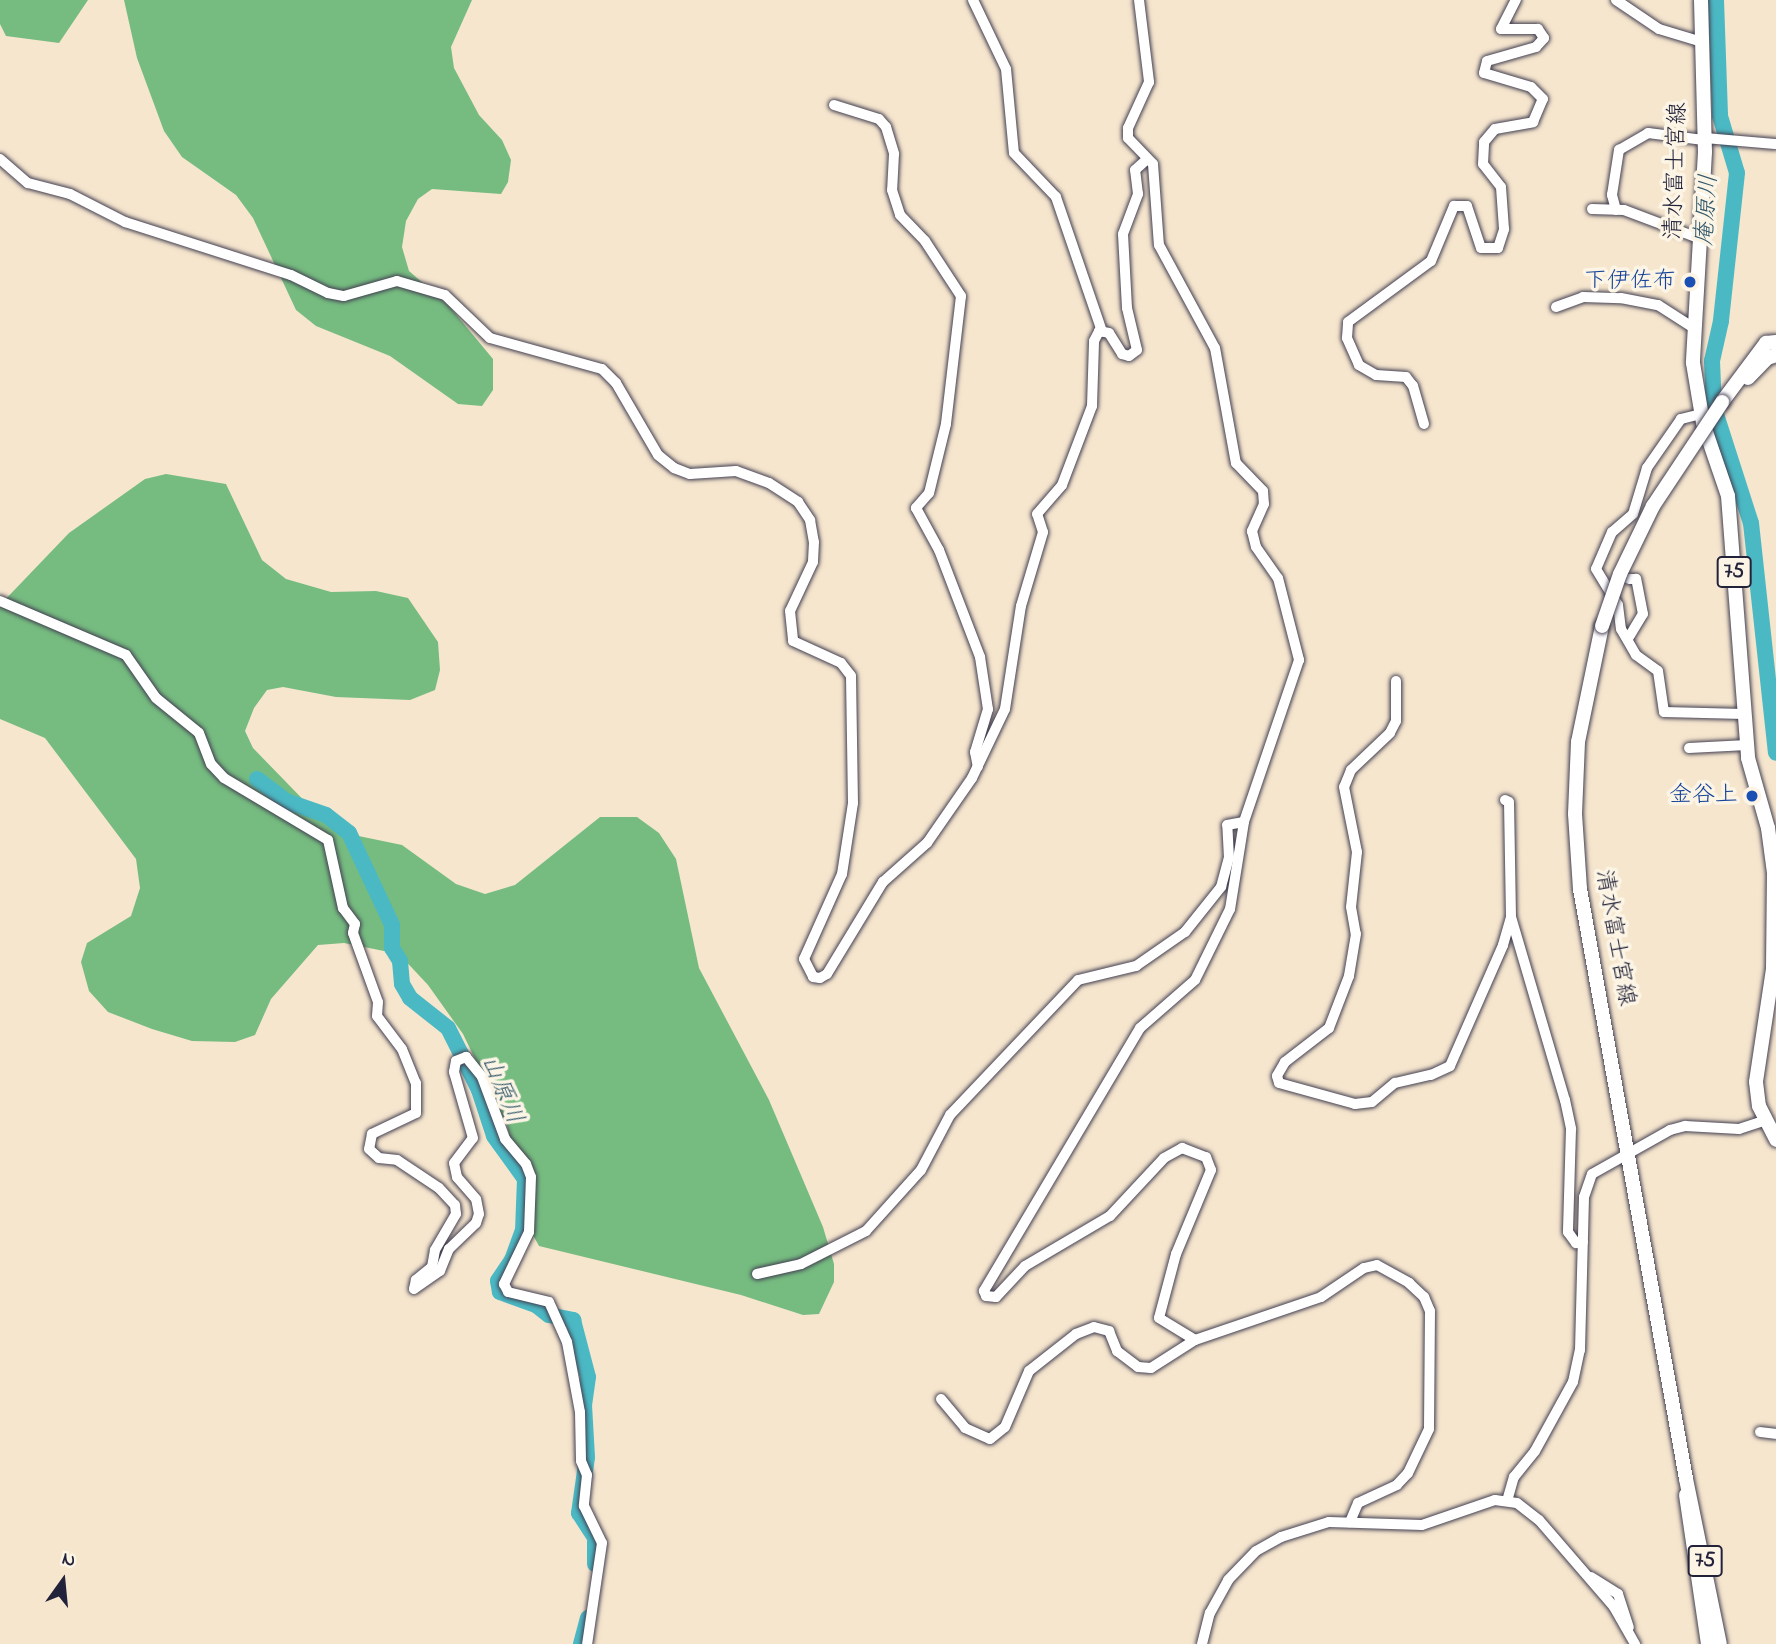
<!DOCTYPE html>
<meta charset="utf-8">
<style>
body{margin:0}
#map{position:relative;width:1776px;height:1644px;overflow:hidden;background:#f6e6ce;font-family:"Indie Flower","Klee One",sans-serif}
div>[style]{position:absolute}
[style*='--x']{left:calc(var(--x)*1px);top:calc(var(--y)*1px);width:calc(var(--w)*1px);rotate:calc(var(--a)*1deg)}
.forest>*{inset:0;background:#76bc80}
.river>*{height:16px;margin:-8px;padding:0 8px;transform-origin:8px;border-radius:8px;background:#4bb9c4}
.roads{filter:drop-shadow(0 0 2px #423f51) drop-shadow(0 0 2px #423f51)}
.minor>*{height:10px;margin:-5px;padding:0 5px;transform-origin:5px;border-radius:5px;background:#fff}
.major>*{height:14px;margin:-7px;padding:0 7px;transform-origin:7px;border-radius:7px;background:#fff}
.bridges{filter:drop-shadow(0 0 2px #423f51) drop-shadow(0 0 2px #423f51)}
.major-bridge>*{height:14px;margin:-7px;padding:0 7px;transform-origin:7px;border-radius:7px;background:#fff}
.dots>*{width:19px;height:19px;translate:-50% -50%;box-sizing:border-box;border:4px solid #fcf5e5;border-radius:50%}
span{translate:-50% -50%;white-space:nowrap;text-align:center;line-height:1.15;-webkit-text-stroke:7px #fcf5e5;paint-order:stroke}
.shield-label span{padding:2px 5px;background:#fcf5e5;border:2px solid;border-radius:5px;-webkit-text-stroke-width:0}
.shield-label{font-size:21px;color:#22223b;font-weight:700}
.street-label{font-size:23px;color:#22223b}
.transit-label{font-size:23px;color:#164399}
.right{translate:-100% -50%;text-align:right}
.water-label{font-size:24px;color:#30576b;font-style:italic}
.north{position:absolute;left:28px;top:1546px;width:70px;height:70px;-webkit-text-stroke:5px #fcf5e5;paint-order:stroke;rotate:15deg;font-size:19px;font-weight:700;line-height:28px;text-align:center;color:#22223b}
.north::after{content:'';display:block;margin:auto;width:24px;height:32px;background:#22223b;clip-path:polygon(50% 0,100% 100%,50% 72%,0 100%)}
</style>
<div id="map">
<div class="forest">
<i style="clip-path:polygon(0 0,88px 0,59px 43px,6px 36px,0 24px)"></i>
<i style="clip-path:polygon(124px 0,472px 0,451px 47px,454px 68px,479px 115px,502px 140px,511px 160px,508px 182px,501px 194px,432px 189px,418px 199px,406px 221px,402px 247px,409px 271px,449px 306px,493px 359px,493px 390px,482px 406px,458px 404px,390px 356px,316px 326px,296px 310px,253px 218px,236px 195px,182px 157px,164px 131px,137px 58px)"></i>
<i style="clip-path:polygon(166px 474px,226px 484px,262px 560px,286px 579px,331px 592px,376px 591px,408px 598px,438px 642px,440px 670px,435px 690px,410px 700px,336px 697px,283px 687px,267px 690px,254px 708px,245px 731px,253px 748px,321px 818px,344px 833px,402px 845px,456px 884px,485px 894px,515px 885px,600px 817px,637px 817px,659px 833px,676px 859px,699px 968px,769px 1100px,823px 1227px,834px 1264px,834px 1282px,819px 1314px,803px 1315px,741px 1295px,539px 1246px,529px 1228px,507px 1125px,463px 1034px,428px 985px,399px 954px,344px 943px,318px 945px,271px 999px,255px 1035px,235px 1042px,192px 1041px,152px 1029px,108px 1012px,89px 991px,81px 962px,87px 943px,131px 916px,140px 888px,136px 859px,45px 738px,0 719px,0 605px,69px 533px,145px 479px)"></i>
</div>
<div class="river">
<i style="--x:1716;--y:0;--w:116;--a:88"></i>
<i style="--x:1720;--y:116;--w:59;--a:73.4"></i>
<i style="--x:1737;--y:173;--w:149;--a:96.2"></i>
<i style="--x:1721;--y:321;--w:41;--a:102.7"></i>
<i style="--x:1712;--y:361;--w:47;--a:87.6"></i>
<i style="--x:1714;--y:408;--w:121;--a:72.2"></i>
<i style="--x:1751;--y:523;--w:231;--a:83.8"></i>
<i style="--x:257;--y:779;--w:36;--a:37"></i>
<i style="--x:286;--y:801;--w:42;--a:19.3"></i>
<i style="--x:326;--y:815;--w:29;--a:38"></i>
<i style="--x:349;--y:833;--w:102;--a:64.9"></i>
<i style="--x:392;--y:925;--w:23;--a:90"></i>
<i style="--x:392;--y:948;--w:15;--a:58"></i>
<i style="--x:400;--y:961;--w:23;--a:85"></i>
<i style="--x:402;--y:984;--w:16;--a:60"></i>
<i style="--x:410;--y:998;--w:48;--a:38.3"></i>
<i style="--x:448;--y:1028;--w:69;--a:63.4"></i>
<i style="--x:479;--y:1090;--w:48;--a:71.9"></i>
<i style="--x:494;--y:1136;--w:53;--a:54.2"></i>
<i style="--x:525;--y:1179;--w:51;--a:92.2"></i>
<i style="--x:523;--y:1230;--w:32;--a:110"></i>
<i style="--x:512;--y:1260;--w:25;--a:124"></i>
<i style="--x:498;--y:1281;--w:11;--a:80"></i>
<i style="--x:500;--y:1292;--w:38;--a:20"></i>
<i style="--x:536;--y:1305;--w:16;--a:38"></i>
<i style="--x:549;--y:1315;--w:25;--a:12"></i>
<i style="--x:573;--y:1320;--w:59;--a:75.3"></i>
<i style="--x:588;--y:1377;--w:28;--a:98"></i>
<i style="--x:584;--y:1405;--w:52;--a:86.7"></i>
<i style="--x:587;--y:1457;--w:57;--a:98.1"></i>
<i style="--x:579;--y:1513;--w:30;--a:57"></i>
<i style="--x:595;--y:1538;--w:26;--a:90"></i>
<i style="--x:581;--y:1644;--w:27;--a:-75"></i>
</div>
<div class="roads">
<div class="minor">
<i style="--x:973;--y:0;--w:76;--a:64.4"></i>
<i style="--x:1006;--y:69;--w:84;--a:84.6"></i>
<i style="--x:1014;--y:153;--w:61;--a:46.3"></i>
<i style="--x:1056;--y:197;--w:142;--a:71.1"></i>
<i style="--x:1139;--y:0;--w:83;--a:83"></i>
<i style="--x:1149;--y:82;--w:51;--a:114.5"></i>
<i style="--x:1128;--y:128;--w:10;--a:90"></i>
<i style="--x:1128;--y:138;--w:36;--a:46"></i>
<i style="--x:1153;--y:164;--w:81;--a:85.8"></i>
<i style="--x:1159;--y:245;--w:117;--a:61.5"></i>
<i style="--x:1215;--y:348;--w:117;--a:79.7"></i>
<i style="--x:1236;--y:463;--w:39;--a:46"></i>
<i style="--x:1263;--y:491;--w:13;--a:86"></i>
<i style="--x:1264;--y:504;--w:30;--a:114"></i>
<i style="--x:1252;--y:531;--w:16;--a:76"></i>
<i style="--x:1256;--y:547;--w:38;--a:55"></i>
<i style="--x:1278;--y:578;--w:85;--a:75.6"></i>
<i style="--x:1299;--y:660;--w:171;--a:108.8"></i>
<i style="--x:1244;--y:822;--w:88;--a:99.1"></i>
<i style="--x:1230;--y:909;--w:79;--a:116.2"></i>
<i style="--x:1195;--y:980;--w:73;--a:138.9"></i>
<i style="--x:1140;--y:1028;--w:306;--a:120.7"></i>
<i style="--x:984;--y:1291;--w:5;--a:68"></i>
<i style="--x:986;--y:1296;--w:10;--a:6"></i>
<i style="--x:996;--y:1297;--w:42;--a:-46.9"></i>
<i style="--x:1025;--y:1266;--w:99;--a:-30.5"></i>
<i style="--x:1110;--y:1216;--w:79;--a:-47"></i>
<i style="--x:1164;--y:1158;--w:21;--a:-29"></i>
<i style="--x:1182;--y:1148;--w:26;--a:21"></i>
<i style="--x:1206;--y:1157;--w:14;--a:69"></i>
<i style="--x:1211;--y:1170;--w:91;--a:112.6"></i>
<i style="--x:1176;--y:1254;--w:66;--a:104.9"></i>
<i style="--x:1159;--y:1318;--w:42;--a:31.4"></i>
<i style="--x:1616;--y:0;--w:52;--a:34"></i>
<i style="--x:1659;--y:29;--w:45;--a:16.8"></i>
<i style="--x:834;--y:105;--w:47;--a:17.3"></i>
<i style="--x:879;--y:119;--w:11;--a:49"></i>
<i style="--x:886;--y:127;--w:28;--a:73"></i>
<i style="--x:894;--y:154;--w:36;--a:93"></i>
<i style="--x:892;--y:190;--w:26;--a:72"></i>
<i style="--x:900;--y:215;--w:36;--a:46"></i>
<i style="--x:925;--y:241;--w:66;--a:56.8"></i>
<i style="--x:961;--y:296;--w:129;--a:96.7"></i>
<i style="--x:946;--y:424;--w:71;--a:103.8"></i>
<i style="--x:929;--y:493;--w:20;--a:131"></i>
<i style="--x:916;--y:508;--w:48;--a:61.3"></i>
<i style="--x:939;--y:550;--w:115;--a:69"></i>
<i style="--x:980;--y:657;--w:53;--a:81.3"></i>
<i style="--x:988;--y:709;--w:45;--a:106.8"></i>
<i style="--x:975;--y:752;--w:15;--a:79"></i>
<i style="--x:1704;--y:138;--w:72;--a:4.8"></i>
<i style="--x:0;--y:159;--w:37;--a:41"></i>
<i style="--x:28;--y:183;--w:43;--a:14.7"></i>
<i style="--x:70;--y:194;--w:62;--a:27"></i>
<i style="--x:125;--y:222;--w:174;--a:17.7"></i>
<i style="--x:291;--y:275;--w:41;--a:25.9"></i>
<i style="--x:328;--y:293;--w:16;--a:11"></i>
<i style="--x:344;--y:296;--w:55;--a:-15.8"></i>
<i style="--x:397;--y:281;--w:50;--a:16.3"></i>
<i style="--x:445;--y:295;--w:62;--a:43.7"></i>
<i style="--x:490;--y:338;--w:116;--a:15.5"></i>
<i style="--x:602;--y:369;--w:20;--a:45"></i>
<i style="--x:616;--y:383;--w:83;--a:59.7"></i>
<i style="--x:658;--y:455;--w:21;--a:39"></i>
<i style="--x:674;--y:468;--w:17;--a:21"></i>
<i style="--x:690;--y:474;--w:46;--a:-3.7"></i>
<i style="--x:736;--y:471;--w:35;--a:20"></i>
<i style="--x:769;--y:483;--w:35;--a:33"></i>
<i style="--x:798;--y:502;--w:22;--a:56"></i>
<i style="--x:810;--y:520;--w:22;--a:80"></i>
<i style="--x:814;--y:542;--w:20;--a:93"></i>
<i style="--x:813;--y:562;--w:54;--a:115.1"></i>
<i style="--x:790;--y:611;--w:30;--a:84"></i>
<i style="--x:793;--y:641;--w:53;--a:24.6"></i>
<i style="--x:841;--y:663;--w:16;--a:52"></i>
<i style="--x:851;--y:676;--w:127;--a:89.1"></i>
<i style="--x:853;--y:803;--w:72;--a:98.8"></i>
<i style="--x:842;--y:874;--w:93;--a:114.1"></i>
<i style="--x:804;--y:959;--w:20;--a:63"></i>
<i style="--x:813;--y:977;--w:7;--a:8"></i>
<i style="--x:820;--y:978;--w:8;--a:-30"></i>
<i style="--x:827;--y:974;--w:108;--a:-58.7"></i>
<i style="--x:883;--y:882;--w:59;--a:-41.6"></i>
<i style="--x:927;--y:843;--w:79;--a:-55.3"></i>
<i style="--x:972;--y:778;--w:76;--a:-64.4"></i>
<i style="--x:1005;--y:709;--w:104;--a:-81.2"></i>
<i style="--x:1021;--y:606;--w:77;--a:-73.4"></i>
<i style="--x:1043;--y:532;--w:19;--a:-108"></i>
<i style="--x:1037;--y:514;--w:38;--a:-49"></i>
<i style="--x:1062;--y:485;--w:85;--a:-69.2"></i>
<i style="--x:1092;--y:406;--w:65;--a:-88.2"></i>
<i style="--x:1094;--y:341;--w:11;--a:-63"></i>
<i style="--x:1099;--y:331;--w:10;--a:11"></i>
<i style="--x:1109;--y:333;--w:25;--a:58"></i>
<i style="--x:1122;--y:354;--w:7;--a:16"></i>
<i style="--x:1129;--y:356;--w:10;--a:-37"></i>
<i style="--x:1137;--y:350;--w:43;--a:-103.4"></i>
<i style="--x:1127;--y:308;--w:74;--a:-93.1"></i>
<i style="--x:1123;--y:234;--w:43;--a:-69.4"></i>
<i style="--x:1138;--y:194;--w:24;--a:-97"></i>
<i style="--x:1135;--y:170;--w:15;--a:-42"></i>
<i style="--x:1592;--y:209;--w:32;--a:2"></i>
<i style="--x:1624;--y:210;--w:79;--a:20.7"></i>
<i style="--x:1616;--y:210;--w:16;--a:-105"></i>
<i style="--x:1612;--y:195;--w:46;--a:-81.2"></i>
<i style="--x:1619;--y:150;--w:34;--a:-30"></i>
<i style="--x:1648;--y:133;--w:56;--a:7.1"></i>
<i style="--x:1556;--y:307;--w:29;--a:-20"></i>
<i style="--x:1583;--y:297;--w:38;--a:2"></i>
<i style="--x:1621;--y:298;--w:38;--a:11"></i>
<i style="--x:1658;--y:305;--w:43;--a:32.6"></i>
<i style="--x:1701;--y:414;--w:21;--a:166"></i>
<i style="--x:1681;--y:419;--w:60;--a:124.8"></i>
<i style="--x:1647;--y:468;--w:48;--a:106.9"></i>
<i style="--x:1633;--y:514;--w:28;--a:139"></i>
<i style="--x:1612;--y:532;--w:40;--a:113.4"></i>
<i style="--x:1596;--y:569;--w:42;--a:58.6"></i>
<i style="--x:1618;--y:605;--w:24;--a:83"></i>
<i style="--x:1621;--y:629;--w:30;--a:60"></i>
<i style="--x:1636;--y:655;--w:27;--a:36"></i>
<i style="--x:1658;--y:671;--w:41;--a:81.7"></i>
<i style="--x:1664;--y:712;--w:80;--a:1.4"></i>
<i style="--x:1424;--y:424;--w:40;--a:-106"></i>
<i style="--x:1413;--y:386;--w:11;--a:-128"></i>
<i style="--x:1406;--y:377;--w:30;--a:-176"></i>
<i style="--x:1376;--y:375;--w:20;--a:-150"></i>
<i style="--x:1359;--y:365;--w:30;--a:-114"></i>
<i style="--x:1347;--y:338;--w:16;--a:-86"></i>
<i style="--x:1348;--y:322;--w:103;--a:-36.3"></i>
<i style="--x:1431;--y:261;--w:60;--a:-67.3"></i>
<i style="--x:1454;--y:206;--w:13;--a:0"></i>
<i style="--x:1467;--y:206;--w:44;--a:71.6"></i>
<i style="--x:1481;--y:248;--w:17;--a:0"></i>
<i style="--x:1498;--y:248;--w:20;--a:-72"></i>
<i style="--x:1504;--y:229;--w:42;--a:-94.1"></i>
<i style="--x:1501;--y:187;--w:29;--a:-128"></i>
<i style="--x:1483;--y:164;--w:22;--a:-87"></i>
<i style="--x:1484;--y:142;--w:17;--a:-50"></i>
<i style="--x:1495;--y:129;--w:39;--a:-10"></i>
<i style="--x:1533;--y:122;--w:25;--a:-67"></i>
<i style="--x:1543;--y:99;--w:17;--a:-135"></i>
<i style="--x:1531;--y:87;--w:49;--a:-163.4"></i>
<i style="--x:1484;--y:73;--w:12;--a:-76"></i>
<i style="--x:1487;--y:61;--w:51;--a:-15.9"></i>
<i style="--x:1536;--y:47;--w:12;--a:-48"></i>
<i style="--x:1544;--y:38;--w:11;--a:-124"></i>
<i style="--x:1538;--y:29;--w:37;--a:180"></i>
<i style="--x:1501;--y:29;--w:33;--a:-63"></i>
<i style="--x:0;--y:601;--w:137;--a:23.2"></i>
<i style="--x:126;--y:655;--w:52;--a:55.1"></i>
<i style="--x:156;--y:698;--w:55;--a:39.1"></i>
<i style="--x:199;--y:733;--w:33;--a:69"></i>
<i style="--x:211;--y:764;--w:19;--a:47"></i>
<i style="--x:224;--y:778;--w:121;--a:30.8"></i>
<i style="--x:328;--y:840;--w:70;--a:77.6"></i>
<i style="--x:343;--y:908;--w:20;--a:53"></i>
<i style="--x:355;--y:924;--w:9;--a:103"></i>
<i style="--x:353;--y:933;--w:73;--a:70.1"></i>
<i style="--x:378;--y:1002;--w:14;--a:94"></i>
<i style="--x:377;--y:1016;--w:41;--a:52.9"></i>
<i style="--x:402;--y:1049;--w:37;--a:68"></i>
<i style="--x:416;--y:1083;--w:30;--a:90"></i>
<i style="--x:416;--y:1113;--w:49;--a:154.5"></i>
<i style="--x:372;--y:1134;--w:15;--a:101"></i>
<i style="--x:369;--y:1149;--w:13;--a:42"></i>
<i style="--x:379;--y:1158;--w:18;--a:6"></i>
<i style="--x:397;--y:1160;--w:50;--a:33.7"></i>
<i style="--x:439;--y:1188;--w:23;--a:47"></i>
<i style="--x:455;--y:1205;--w:9;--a:84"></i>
<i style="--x:456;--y:1214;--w:42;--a:120.3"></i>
<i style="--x:435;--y:1250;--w:17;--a:100"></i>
<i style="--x:432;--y:1267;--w:21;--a:141"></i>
<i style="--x:416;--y:1280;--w:9;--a:103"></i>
<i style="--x:414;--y:1289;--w:32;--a:-35"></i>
<i style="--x:440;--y:1271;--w:24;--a:-68"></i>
<i style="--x:449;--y:1249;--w:37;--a:-44"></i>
<i style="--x:476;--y:1223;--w:9;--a:-72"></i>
<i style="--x:479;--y:1214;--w:15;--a:-101"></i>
<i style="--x:476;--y:1199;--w:29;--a:-131"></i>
<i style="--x:457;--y:1177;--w:14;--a:-102"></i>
<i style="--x:454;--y:1163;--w:31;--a:-53"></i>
<i style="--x:473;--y:1138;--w:69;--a:-106.1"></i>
<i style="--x:454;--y:1072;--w:11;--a:-80"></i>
<i style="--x:456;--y:1061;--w:11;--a:-22"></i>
<i style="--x:466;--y:1057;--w:26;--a:51"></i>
<i style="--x:482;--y:1077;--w:66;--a:69.6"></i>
<i style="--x:505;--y:1139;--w:33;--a:50"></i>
<i style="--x:526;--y:1164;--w:14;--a:69"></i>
<i style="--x:531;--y:1177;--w:55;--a:92.1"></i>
<i style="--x:529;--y:1232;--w:58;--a:115.7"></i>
<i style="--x:504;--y:1284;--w:9;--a:63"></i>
<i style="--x:508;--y:1292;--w:42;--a:13.7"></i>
<i style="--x:549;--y:1302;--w:44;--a:65.8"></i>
<i style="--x:567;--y:1342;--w:71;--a:79.5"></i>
<i style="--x:580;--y:1412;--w:49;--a:88.8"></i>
<i style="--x:581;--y:1461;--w:15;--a:67"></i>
<i style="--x:587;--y:1475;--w:31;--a:96"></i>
<i style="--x:584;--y:1506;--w:41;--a:64.1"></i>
<i style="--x:602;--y:1543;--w:102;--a:98.4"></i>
<i style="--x:1629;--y:637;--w:27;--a:-59"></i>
<i style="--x:1643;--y:614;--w:36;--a:-101"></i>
<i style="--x:1636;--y:579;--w:7;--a:180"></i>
<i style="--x:1396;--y:681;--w:40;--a:90"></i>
<i style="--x:1396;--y:721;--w:13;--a:117"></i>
<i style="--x:1390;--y:733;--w:54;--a:136.5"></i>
<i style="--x:1351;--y:770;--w:18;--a:112"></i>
<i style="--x:1344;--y:787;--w:66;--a:78.7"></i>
<i style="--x:1357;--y:852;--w:55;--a:96.2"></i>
<i style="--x:1351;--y:907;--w:27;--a:80"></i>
<i style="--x:1356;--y:934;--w:43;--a:99.5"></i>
<i style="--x:1349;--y:976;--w:56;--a:111"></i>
<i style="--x:1329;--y:1028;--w:56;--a:142.3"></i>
<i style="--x:1285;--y:1062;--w:16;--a:120"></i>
<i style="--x:1277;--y:1076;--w:7;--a:74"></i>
<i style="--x:1279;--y:1083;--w:79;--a:15.4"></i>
<i style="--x:1355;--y:1104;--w:17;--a:-7"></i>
<i style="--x:1372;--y:1102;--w:30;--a:-40"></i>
<i style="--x:1395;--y:1083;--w:37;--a:-13"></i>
<i style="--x:1431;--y:1075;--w:21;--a:-25"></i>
<i style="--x:1450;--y:1066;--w:132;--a:-66.3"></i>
<i style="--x:1503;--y:945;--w:29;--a:-74"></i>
<i style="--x:1689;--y:748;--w:58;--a:-3"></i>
<i style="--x:1505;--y:800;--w:4;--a:27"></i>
<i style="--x:1509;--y:802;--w:115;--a:89"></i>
<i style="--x:1511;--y:917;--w:191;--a:73.6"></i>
<i style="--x:1565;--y:1100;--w:30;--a:78"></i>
<i style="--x:1571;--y:1129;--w:103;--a:91.7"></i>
<i style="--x:1568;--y:1232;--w:14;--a:54"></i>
<i style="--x:1576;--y:1243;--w:7;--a:-8"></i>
<i style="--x:757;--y:1274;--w:45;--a:-12.8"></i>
<i style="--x:801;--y:1264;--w:73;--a:-26.9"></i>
<i style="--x:866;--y:1231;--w:82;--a:-48"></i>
<i style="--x:921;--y:1170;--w:62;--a:-62.2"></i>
<i style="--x:950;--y:1115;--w:186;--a:-46.5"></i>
<i style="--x:1078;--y:980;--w:60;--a:-13.6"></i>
<i style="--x:1136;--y:966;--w:60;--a:-34.8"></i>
<i style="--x:1185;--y:932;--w:58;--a:-51.3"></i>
<i style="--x:1221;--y:887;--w:30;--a:-75"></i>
<i style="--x:1229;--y:858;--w:33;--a:-93"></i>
<i style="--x:1227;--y:825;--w:17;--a:-10"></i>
<i style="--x:941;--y:1399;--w:38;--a:50"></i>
<i style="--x:965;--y:1428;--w:27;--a:24"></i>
<i style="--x:990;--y:1439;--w:19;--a:-39"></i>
<i style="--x:1005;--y:1427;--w:61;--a:-66.8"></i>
<i style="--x:1029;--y:1371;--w:60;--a:-38.2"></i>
<i style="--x:1076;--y:1334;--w:19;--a:-21"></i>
<i style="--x:1094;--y:1327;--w:16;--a:15"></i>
<i style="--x:1109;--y:1331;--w:22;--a:68"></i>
<i style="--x:1117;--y:1351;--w:26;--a:37"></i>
<i style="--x:1138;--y:1367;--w:13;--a:4"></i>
<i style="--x:1151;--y:1368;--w:52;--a:-32.5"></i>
<i style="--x:1195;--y:1340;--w:133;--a:-18.8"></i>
<i style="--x:1321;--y:1297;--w:52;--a:-34"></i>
<i style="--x:1364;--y:1268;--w:13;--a:-13"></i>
<i style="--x:1377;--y:1265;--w:37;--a:29"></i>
<i style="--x:1409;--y:1283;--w:21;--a:43"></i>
<i style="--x:1424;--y:1297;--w:15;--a:67"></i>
<i style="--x:1430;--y:1311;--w:118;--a:90.5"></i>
<i style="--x:1429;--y:1429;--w:49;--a:115.5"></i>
<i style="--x:1408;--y:1473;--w:16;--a:133"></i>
<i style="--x:1397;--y:1485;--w:43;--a:155.2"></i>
<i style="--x:1358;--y:1503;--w:21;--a:113"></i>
<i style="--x:1760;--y:1432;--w:16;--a:7"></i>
<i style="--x:1507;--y:1501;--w:25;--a:-74"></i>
<i style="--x:1514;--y:1477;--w:33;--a:-51"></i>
<i style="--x:1535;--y:1451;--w:79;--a:-61.2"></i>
<i style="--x:1573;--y:1382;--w:33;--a:-78"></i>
<i style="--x:1580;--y:1350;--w:153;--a:-88.5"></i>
<i style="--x:1584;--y:1197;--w:24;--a:-71"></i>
<i style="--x:1592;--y:1174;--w:90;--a:-29.4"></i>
<i style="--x:1670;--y:1130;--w:16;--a:-15"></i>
<i style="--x:1685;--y:1126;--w:54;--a:3.2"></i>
<i style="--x:1739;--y:1129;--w:28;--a:-18"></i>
<i style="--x:1591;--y:1577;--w:32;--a:32"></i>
<i style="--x:1618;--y:1594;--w:35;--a:72"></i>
<i style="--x:1202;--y:1644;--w:32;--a:-76"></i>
<i style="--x:1210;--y:1613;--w:38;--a:-61"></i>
<i style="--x:1228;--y:1580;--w:40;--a:-46"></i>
<i style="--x:1256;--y:1551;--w:29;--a:-29"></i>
<i style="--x:1281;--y:1537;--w:50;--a:-17.4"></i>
<i style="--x:1329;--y:1522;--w:93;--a:1.8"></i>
<i style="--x:1422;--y:1525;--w:77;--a:-18.9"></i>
<i style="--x:1495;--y:1500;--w:22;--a:8"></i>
<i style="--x:1517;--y:1503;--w:28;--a:38"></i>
<i style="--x:1539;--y:1520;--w:115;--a:49.2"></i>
<i style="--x:1614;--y:1607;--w:43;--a:60.4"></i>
</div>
<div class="major">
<i style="--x:1701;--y:0;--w:152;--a:88.5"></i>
<i style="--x:1705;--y:152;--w:211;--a:93.3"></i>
<i style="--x:1693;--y:363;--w:61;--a:80.5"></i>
<i style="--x:1703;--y:423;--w:77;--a:71.1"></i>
<i style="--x:1728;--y:496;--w:263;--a:85.6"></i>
<i style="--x:1748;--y:758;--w:73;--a:74.1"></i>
<i style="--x:1768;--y:828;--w:45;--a:82.4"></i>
<i style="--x:1774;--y:873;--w:96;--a:90.6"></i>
<i style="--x:1773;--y:969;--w:114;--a:98.6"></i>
<i style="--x:1756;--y:1082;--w:24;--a:83"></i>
<i style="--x:1759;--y:1106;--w:38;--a:63"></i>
<i style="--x:1748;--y:378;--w:28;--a:-46"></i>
<i style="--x:1767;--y:358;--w:9;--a:-18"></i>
<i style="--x:1722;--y:402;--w:74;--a:-53.3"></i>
<i style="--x:1766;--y:343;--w:10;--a:-6"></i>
<i style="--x:1602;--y:626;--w:118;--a:101.7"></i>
<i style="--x:1578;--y:742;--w:72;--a:92.4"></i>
<i style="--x:1575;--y:814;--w:75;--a:86.2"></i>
<i style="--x:1580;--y:889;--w:599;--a:79.81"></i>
<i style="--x:1686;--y:1479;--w:168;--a:78.4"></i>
<i style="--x:1686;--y:1495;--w:151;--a:81.6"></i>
</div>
</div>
<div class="bridges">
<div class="major-bridge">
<i style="--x:1602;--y:626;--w:55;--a:-70.9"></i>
<i style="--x:1620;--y:574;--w:76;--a:-64.1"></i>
<i style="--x:1653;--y:506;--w:125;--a:-56.4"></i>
</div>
</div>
<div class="dots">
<i style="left:1690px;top:282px;background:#1a4fb4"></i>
<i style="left:1752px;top:796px;background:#1a4fb4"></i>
</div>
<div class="shield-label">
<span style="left:1734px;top:572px">75</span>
<span style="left:1705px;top:1561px">75</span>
</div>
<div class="street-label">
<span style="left:1677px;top:171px;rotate:-88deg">清水富士宮線</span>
<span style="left:1614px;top:938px;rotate:80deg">清水富士宮線</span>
</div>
<div class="transit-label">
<span class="right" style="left:1676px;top:282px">下伊佐布</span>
<span class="right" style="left:1738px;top:796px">金谷上</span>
</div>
<div class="water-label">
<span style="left:1708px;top:210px;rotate:-86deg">庵原川</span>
<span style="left:501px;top:1090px;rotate:67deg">山原川</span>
</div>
<div class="north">N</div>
</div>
